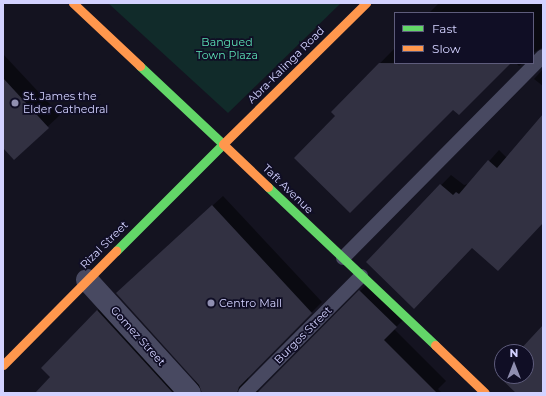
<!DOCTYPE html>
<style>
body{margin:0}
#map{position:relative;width:546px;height:396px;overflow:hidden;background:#141320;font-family:Montserrat,sans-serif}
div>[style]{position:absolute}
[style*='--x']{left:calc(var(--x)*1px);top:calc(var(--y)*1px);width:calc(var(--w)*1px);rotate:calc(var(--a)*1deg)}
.green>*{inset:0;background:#112b2a}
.shadow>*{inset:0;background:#0007}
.building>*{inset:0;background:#323142}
.lane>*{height:14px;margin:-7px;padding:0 7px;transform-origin:7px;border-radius:7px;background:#484961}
.street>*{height:22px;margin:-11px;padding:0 11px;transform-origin:11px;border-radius:11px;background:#484961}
.fast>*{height:9px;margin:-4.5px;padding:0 4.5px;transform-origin:4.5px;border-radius:4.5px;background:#63d668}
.slow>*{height:9px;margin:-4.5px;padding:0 4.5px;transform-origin:4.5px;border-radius:4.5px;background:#ff974d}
.dots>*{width:11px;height:11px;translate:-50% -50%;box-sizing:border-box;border:2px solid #100e25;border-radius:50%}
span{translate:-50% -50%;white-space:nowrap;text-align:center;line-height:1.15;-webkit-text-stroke:3.5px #100e25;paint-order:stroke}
.park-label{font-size:11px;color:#5be2b5}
.street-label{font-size:11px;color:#d3d2ff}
.poi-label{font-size:11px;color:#d3d2ff}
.left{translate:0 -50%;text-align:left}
.frame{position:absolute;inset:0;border:4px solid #d3d2ff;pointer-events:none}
.legend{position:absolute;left:394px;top:12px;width:140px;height:52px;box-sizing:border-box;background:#100e25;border:1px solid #5e5c7c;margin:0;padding:5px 7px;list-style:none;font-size:12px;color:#d3d2ff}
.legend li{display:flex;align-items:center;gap:8px;height:20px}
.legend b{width:20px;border:1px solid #5e5c7c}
.north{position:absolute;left:494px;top:344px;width:40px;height:40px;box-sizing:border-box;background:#100e25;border:1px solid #5e5c7c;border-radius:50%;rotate:0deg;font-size:11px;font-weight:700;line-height:16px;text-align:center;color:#d3d2ff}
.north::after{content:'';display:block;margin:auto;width:14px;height:18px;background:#908fb1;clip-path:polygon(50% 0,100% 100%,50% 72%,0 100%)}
</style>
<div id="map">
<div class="green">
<i style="clip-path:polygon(108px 3px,341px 3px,228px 113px)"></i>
</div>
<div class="shadow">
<i style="clip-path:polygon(439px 3px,543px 3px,543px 47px,533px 53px,533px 13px,429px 13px)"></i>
<i style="clip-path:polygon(395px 48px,395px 63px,509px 63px,337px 116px,332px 112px)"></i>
<i style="clip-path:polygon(3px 54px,60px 115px,14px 158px,3px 146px)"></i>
<i style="clip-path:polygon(516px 63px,523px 63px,519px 66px)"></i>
<i style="clip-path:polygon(543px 69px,543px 86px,534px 79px)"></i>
<i style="clip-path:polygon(543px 116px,543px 222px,472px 247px,367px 262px,451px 175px,464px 185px,469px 184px,499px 150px,507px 158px)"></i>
<i style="clip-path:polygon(223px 196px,322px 302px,249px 375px,247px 384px,250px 389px,258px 391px,263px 389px,370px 281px,407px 316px,394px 329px,446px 381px,438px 389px,442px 393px,203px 393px,128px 283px)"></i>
<i style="clip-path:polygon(108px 300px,197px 393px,36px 393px,51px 377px,42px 368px)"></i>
</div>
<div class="building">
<i style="clip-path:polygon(379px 63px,511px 63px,459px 115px,453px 110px,350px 213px,294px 158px,335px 116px,331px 112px)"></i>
<i style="clip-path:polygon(3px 78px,49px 128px,14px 160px,3px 148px)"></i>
<i style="clip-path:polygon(543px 114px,543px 223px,498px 271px,472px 248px,414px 309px,366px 262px,440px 184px,453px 195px,456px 192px,459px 194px,488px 160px,497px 168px)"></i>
<i style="clip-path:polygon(212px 205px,312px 313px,239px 387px,237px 393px,202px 393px,199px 385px,116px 293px)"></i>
<i style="clip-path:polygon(359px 290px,397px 327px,384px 340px,437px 393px,257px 393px)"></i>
<i style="clip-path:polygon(97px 310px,173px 393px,35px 393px,50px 377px,41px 368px)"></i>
<i style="clip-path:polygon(543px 325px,543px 393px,516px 393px,497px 375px,502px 369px,502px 376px,526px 376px,526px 352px,518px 352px)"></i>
</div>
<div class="lane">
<i style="--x:343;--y:258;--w:284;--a:-45.3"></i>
<i style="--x:245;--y:393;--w:165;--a:-45.2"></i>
</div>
<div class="street">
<i style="--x:87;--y:280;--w:153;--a:47.7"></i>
</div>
<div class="fast">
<i style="--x:268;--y:187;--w:230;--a:43.4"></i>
<i style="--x:116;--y:251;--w:151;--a:-45"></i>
<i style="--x:223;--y:144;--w:114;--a:-136.8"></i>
</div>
<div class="slow">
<i style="--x:73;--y:3;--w:92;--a:43.2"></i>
<i style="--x:268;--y:187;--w:62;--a:-136.3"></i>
<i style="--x:223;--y:144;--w:201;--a:-44.6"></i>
<i style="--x:435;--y:345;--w:69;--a:43.8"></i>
<i style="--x:3;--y:365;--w:161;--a:-45.3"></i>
</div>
<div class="dots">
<i style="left:15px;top:103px;background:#908fb1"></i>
<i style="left:211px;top:303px;background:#908fb1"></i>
</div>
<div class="park-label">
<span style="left:227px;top:49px">Bangued<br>Town Plaza</span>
</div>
<div class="street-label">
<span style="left:286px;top:65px;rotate:-45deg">Abra-Kalinga Road</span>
<span style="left:288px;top:189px;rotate:44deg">Taft Avenue</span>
<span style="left:104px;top:245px;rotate:-45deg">Rizal Street</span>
<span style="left:303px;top:335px;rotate:-45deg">Burgos Street</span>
<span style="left:138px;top:336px;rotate:48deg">Gomez Street</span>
</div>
<div class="poi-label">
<span class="left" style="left:23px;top:103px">St. James the<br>Elder Cathedral</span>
<span class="left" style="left:219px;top:303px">Centro Mall</span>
</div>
<div class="frame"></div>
<ul class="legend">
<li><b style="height:5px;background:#63d668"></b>Fast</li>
<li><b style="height:5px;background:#ff974d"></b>Slow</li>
</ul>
<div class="north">N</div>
</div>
